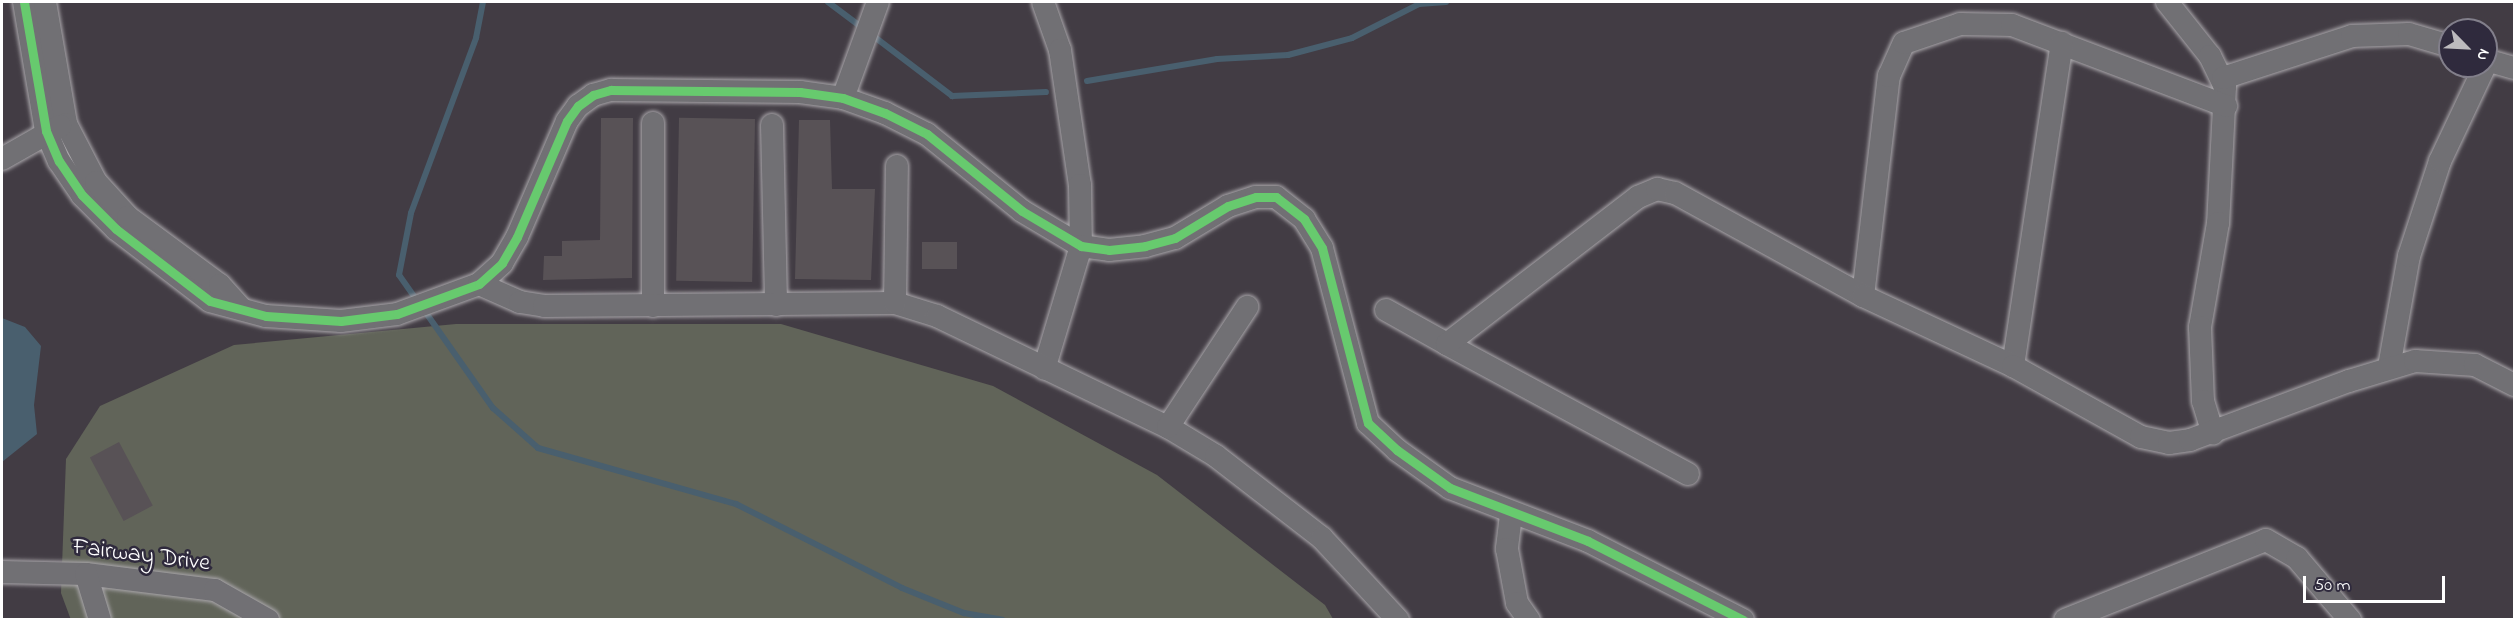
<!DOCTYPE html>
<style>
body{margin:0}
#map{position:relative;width:2516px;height:621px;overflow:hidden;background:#423c44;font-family:"Indie Flower",sans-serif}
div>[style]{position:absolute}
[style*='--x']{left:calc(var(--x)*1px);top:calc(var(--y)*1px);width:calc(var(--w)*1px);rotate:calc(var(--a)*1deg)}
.green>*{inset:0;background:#616459}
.water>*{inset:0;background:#495f6e}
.stream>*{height:6px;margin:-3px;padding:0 3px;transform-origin:3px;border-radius:3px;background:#495f6e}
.building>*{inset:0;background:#585256;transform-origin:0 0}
.roads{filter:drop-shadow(0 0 2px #aaa7ab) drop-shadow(0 0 2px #aaa7ab)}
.minor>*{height:22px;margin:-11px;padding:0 11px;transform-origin:11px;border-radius:11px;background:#717074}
.cycleway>*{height:9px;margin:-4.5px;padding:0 4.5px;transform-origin:4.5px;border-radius:4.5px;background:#67ca6e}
span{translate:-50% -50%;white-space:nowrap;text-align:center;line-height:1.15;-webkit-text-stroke:5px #2f2a3d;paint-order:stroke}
.street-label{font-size:24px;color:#fff}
.frame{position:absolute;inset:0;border:3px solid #fff;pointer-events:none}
.north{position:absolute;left:2438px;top:18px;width:60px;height:60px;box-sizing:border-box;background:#2f2a3d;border:2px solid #827f8b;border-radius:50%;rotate:114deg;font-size:16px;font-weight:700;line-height:24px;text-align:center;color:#fff}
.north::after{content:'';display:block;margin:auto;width:21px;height:27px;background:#bdbbbe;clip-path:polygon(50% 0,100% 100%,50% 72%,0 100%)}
.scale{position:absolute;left:2303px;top:576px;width:142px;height:27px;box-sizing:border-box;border:3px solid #fff;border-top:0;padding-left:8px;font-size:18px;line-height:21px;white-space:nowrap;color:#fff;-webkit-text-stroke:4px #2f2a3d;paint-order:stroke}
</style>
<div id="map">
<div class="green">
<i style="clip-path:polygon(456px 324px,781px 324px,993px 386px,1157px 475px,1325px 605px,1333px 619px,71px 620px,61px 593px,66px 459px,100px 406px,234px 345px)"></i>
</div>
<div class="water">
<i style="clip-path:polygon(2px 318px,25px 327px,41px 346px,34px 405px,37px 434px,2px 462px)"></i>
</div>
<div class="stream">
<i style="--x:828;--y:2;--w:45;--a:36.9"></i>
<i style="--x:872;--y:35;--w:101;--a:37.3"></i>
<i style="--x:952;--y:96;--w:94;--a:-2.4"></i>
<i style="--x:1087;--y:81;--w:132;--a:-9.6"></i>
<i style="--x:1217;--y:59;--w:71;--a:-3.2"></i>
<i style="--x:1288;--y:55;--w:66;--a:-14.9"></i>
<i style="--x:1352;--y:38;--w:75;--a:-26.9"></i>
<i style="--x:1419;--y:4;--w:27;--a:-4"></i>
<i style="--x:418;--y:302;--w:33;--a:-125"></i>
<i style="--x:399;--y:275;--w:63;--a:-79"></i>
<i style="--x:411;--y:213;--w:187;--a:-69.6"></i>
<i style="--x:476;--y:38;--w:37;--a:-79"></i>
<i style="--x:424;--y:310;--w:120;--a:54.9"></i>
<i style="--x:493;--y:408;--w:60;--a:41.6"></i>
<i style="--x:538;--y:448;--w:206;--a:15.8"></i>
<i style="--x:736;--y:504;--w:186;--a:26.8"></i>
<i style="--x:902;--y:588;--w:67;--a:22"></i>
<i style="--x:964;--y:613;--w:39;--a:10"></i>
</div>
<div class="building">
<i style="clip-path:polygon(601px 118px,633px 118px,632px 278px,543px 280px,544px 256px,562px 256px,562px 241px,600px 240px)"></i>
<i style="left:755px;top:119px;width:163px;height:76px;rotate:91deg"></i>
<i style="clip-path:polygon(799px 120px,830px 120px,832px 189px,875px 189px,871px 280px,795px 279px)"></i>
<i style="left:922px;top:242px;width:35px;height:27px"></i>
<i style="left:119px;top:442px;width:72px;height:33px;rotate:62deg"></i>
</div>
<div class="roads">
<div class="minor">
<i style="--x:24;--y:2;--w:131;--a:80.3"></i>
<i style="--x:46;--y:131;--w:33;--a:67"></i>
<i style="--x:59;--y:161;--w:41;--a:55.9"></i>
<i style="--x:82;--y:195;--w:48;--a:45"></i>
<i style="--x:116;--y:229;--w:118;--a:37.5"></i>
<i style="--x:210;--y:301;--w:58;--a:15"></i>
<i style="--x:266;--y:316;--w:75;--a:3.8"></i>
<i style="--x:341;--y:321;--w:56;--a:-7.1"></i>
<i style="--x:397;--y:314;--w:87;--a:-20.1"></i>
<i style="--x:479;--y:284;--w:31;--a:-42"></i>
<i style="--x:502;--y:263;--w:30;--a:-60"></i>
<i style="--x:517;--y:237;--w:126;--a:-66.7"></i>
<i style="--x:567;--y:121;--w:19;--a:-54"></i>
<i style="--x:578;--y:106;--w:19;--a:-36"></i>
<i style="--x:593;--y:95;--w:19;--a:-16"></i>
<i style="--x:611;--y:90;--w:189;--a:0.6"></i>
<i style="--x:800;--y:92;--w:43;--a:7.9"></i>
<i style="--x:843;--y:98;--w:45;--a:19.7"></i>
<i style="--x:885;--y:113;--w:47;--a:26.6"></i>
<i style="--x:927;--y:134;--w:122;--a:39"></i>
<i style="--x:1022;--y:211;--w:69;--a:30.7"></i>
<i style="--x:1081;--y:246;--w:28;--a:8"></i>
<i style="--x:1109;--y:250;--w:36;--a:-6"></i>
<i style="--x:1145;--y:246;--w:31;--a:-15"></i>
<i style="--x:1175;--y:238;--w:62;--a:-31.1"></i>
<i style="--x:1228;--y:206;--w:29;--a:-18"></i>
<i style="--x:1256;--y:197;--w:20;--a:0"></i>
<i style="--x:1276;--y:197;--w:36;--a:38"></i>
<i style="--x:1304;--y:219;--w:34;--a:58"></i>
<i style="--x:1322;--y:248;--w:181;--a:75.3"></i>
<i style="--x:1368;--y:423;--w:40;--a:43"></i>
<i style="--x:1397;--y:450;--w:65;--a:35.6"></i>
<i style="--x:1450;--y:488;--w:148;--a:21"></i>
<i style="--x:1588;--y:541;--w:174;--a:27"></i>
<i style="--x:45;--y:2;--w:124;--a:80.2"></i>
<i style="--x:66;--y:124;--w:65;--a:62.7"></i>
<i style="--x:96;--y:182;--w:47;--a:47.6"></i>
<i style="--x:128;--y:217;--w:114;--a:36.5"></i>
<i style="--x:220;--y:285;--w:31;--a:48"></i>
<i style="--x:1043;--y:2;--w:51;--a:70.5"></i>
<i style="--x:1060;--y:50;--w:136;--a:81.6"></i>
<i style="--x:1080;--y:185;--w:61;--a:89.1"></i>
<i style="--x:1081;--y:246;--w:128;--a:106.7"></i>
<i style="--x:2167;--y:2;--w:69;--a:51.5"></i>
<i style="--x:2210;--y:56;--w:34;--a:64"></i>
<i style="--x:2225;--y:87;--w:136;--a:92.9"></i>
<i style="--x:2218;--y:223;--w:106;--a:99.8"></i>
<i style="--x:2200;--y:327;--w:74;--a:87.7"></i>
<i style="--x:2203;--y:401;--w:34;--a:73"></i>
<i style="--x:2486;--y:60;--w:29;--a:16"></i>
<i style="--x:2223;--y:78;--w:136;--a:-18"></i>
<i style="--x:2352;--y:36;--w:57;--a:-2"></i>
<i style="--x:2409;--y:34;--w:43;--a:16.3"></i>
<i style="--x:843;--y:98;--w:102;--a:-70"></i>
<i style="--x:653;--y:123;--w:183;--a:90"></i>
<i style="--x:772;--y:125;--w:180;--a:88.7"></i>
<i style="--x:2;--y:159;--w:67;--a:-29.6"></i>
<i style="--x:479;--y:284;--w:45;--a:23.7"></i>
<i style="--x:520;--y:302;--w:24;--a:9"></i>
<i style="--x:544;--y:306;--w:351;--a:-0.5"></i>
<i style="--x:895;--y:303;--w:44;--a:17.2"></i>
<i style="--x:937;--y:316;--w:256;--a:25.7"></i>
<i style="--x:1168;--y:427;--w:56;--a:31.1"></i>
<i style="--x:1216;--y:456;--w:134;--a:37.7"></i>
<i style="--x:1322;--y:538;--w:112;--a:47.2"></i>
<i style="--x:1863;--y:296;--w:222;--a:-83.3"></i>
<i style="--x:1889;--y:76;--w:36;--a:-66"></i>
<i style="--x:1904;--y:43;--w:59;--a:-18.7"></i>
<i style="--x:1960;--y:24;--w:52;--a:1.1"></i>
<i style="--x:2012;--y:25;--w:229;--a:20.7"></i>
<i style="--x:895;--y:303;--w:137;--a:-89.2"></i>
<i style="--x:1386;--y:310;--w:70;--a:29.1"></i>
<i style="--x:2013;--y:366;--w:327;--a:-81.4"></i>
<i style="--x:2389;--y:367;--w:113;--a:-79.8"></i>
<i style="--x:2409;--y:256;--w:100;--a:-71.9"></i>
<i style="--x:2440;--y:161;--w:105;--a:-64.7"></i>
<i style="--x:1168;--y:427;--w:144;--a:-56.6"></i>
<i style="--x:1688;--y:474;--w:274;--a:-151.7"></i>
<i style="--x:1447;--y:344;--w:241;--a:-37.6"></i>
<i style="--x:1638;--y:197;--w:21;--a:-23"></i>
<i style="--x:1657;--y:189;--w:18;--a:13"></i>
<i style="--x:1675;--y:193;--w:214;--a:28.7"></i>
<i style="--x:1863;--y:296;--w:166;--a:25"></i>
<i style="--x:2013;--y:366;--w:146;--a:29"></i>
<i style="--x:2141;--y:437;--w:29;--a:12"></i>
<i style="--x:2169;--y:443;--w:21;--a:-8"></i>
<i style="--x:2190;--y:440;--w:170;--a:-20.4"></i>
<i style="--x:2349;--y:381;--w:69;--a:-16.9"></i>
<i style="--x:2415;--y:361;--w:60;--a:3.8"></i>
<i style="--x:2475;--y:365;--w:44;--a:27.1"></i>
<i style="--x:1511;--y:515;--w:34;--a:97"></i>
<i style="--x:1507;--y:549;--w:55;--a:79.5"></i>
<i style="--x:1517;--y:603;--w:21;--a:55"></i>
<i style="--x:2;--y:572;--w:84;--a:1.4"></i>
<i style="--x:86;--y:574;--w:130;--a:7.1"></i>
<i style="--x:215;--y:590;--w:61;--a:29.5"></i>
<i style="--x:86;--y:574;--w:48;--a:73.1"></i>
<i style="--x:2065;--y:620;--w:216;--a:-21.7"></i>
<i style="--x:2266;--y:540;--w:36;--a:30"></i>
<i style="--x:2297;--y:558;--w:82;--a:49.5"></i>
</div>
</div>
<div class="cycleway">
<i style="--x:24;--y:2;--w:131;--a:80.3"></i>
<i style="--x:46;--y:131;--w:33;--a:67"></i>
<i style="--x:59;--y:161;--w:41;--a:55.9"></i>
<i style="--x:82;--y:195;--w:48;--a:45"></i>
<i style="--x:116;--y:229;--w:118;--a:37.5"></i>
<i style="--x:210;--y:301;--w:58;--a:15"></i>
<i style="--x:266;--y:316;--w:75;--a:3.8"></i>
<i style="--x:341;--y:321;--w:56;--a:-7.1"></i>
<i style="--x:397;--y:314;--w:87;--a:-20.1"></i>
<i style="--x:479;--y:284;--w:31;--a:-42"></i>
<i style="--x:502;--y:263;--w:30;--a:-60"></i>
<i style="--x:517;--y:237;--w:126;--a:-66.7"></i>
<i style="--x:567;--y:121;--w:19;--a:-54"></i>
<i style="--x:578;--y:106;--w:19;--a:-36"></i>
<i style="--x:593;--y:95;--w:19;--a:-16"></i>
<i style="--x:611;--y:90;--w:189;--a:0.6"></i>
<i style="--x:800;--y:92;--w:43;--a:7.9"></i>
<i style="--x:843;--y:98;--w:45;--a:19.7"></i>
<i style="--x:885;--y:113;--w:47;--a:26.6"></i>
<i style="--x:927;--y:134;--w:122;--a:39"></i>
<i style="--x:1022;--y:211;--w:69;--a:30.7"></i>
<i style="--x:1081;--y:246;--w:28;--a:8"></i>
<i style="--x:1109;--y:250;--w:36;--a:-6"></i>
<i style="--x:1145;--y:246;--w:31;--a:-15"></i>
<i style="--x:1175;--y:238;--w:62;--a:-31.1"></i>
<i style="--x:1228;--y:206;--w:29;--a:-18"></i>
<i style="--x:1256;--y:197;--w:20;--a:0"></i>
<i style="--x:1276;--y:197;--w:36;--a:38"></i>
<i style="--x:1304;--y:219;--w:34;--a:58"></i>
<i style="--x:1322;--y:248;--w:181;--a:75.3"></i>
<i style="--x:1368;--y:423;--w:40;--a:43"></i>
<i style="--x:1397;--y:450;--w:65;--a:35.6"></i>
<i style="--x:1450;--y:488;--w:148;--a:21"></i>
<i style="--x:1588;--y:541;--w:174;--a:27"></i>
</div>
<div class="street-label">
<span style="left:141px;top:556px;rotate:7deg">Fairway Drive</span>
</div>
<div class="frame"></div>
<div class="north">N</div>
<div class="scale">50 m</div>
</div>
